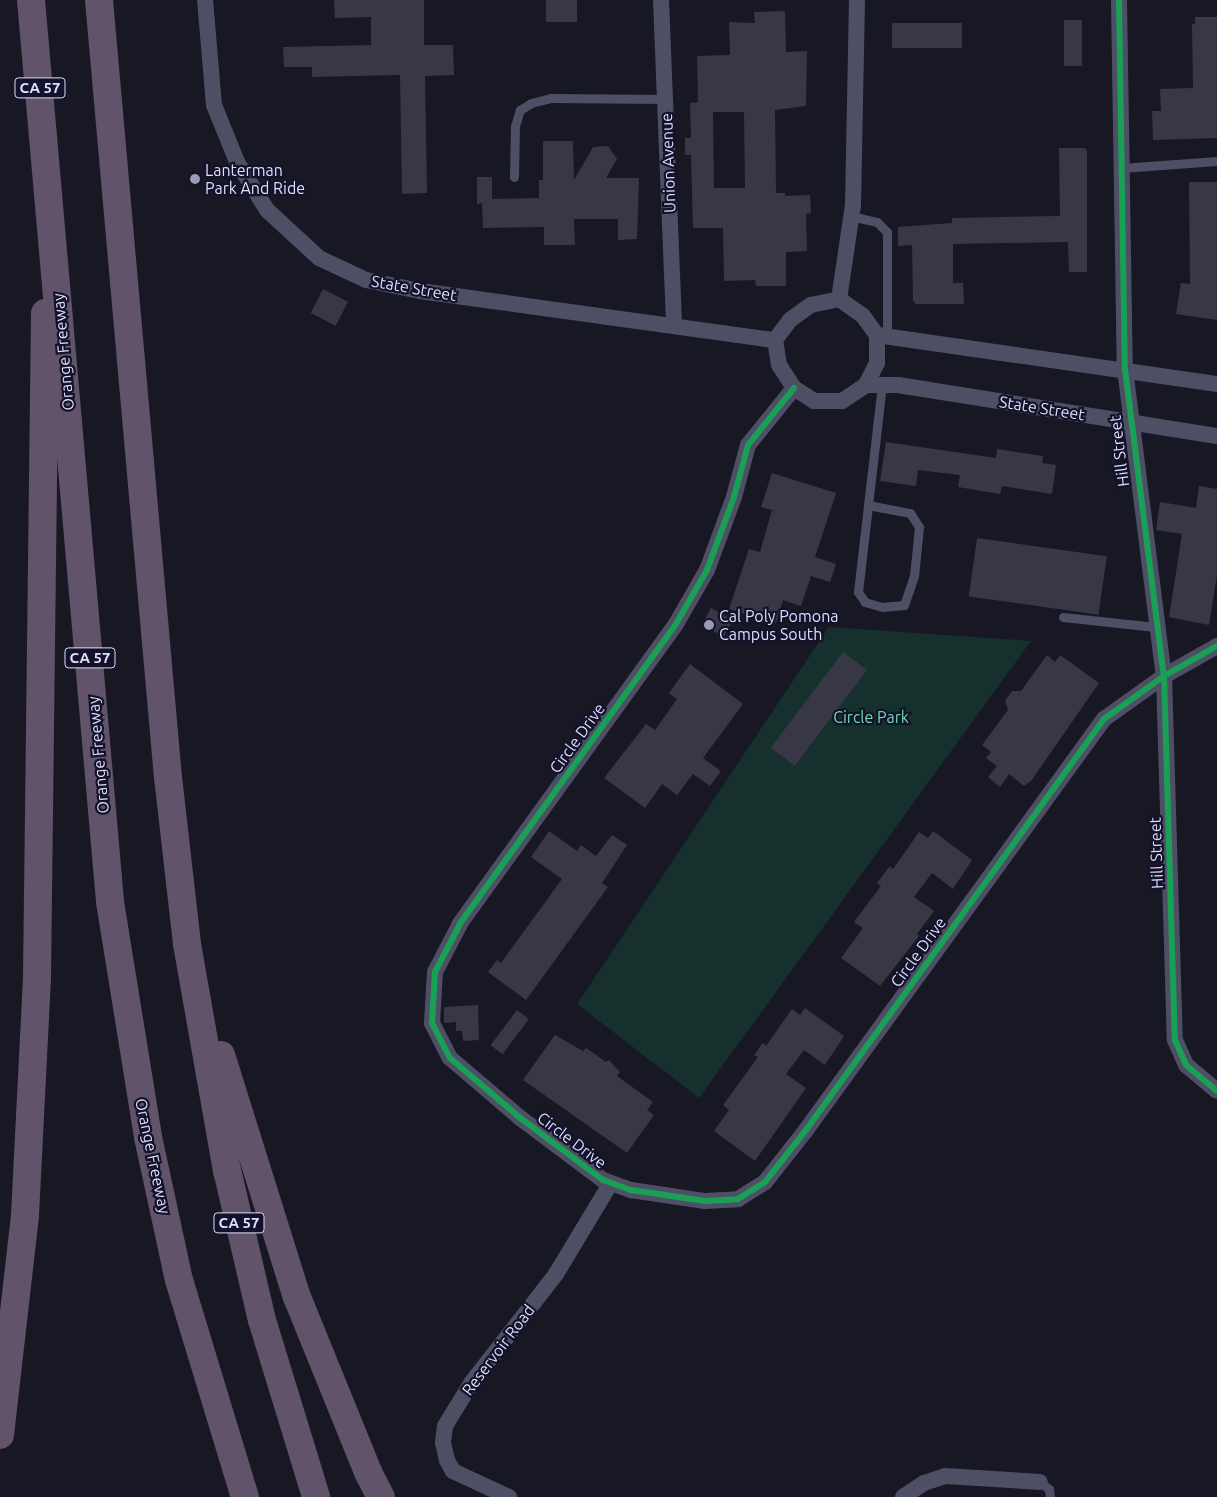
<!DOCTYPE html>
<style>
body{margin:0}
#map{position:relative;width:1217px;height:1497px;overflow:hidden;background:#181824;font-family:Ubuntu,sans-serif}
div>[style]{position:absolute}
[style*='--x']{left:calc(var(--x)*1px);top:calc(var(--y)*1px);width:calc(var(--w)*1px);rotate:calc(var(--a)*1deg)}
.green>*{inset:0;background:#16302e}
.building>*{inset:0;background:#383746;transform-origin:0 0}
.lane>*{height:9px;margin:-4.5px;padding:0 4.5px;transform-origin:4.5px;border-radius:4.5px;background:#4e4f65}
.street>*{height:16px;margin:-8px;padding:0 8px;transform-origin:8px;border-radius:8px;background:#4e4f65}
.highway>*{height:28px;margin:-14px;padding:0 14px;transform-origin:14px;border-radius:14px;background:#615369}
.cycleway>*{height:6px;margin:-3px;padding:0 3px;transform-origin:3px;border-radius:3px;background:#1a9f57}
.dots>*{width:14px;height:14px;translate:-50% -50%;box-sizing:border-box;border:2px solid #14122a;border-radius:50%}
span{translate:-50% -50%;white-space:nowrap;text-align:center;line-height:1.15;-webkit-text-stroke:4.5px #14122a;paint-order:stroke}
.shield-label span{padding:1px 4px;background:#14122a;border:1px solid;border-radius:4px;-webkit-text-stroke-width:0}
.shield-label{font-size:15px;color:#dedefd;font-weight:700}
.street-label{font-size:16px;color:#dedefd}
.poi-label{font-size:16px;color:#dedefd}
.left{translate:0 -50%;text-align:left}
.park-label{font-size:16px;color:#6bdcb1}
</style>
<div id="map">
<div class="green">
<i style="clip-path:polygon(829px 627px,1031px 641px,699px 1098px,577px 1004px)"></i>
</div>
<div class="building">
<i style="clip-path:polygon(334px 0,424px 0,424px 45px,453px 45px,454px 75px,425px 76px,427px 193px,402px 194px,400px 75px,312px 77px,312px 67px,284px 67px,283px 47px,371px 45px,371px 17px,335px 18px)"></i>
<i style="left:546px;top:0;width:31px;height:22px"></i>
<i style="clip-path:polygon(evenodd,785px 11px,786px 52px,807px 51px,806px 106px,775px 110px,776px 193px,785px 193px,785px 196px,810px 195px,811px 213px,806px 214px,807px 251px,786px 252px,786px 286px,756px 286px,755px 280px,724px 281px,723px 228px,693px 228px,691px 155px,685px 155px,685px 138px,691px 138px,690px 103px,698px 102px,697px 56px,730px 55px,729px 22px,755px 23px,754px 12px,785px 11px,713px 112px,744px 112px,745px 188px,714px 188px,713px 112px)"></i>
<i style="clip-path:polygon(1195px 17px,1217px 17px,1217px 138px,1153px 140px,1152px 111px,1161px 111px,1160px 89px,1193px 88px,1192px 24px,1195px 24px)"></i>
<i style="left:1064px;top:20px;width:18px;height:46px"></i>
<i style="left:962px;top:23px;width:25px;height:70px;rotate:90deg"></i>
<i style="clip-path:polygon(543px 141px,573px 141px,574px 180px,593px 147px,608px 146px,617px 159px,606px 178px,639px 178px,637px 239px,618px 240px,618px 219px,574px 219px,575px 245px,544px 245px,544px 227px,483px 228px,482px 203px,477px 204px,477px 177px,492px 177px,492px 199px,539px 198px,539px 180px,543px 180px)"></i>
<i style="clip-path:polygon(1059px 148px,1085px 148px,1087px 151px,1087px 272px,1069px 272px,1068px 242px,953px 244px,953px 283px,963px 283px,964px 304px,916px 304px,913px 301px,912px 245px,898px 246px,898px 227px,952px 223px,952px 218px,1060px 216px)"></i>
<i style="clip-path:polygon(1189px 182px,1217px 182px,1217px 320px,1176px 314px,1181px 283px,1190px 284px)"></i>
<i style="left:323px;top:289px;width:28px;height:27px;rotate:27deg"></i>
<i style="clip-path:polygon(886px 442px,996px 458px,997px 449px,1043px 456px,1042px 463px,1056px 465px,1052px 494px,1002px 486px,1000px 494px,958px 487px,960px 475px,918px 470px,916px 486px,880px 481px)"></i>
<i style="clip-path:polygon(772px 473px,836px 493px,815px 557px,836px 564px,830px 582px,811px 576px,801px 606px,783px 600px,776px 623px,729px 609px,749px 549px,760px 552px,772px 510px,761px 507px)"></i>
<i style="clip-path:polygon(1199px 486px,1217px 489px,1217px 575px,1209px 625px,1169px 617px,1182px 534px,1156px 530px,1160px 502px,1196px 508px)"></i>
<i style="left:977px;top:538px;width:131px;height:59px;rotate:8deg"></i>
<i style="left:711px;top:608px;width:25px;height:19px;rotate:29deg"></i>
<i style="left:843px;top:652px;width:30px;height:120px;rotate:37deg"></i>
<i style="clip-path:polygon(1047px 655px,1055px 662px,1060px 655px,1099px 683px,1031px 781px,1024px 786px,1009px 774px,1000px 787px,988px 777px,997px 766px,986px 758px,991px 752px,982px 745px,1008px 710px,1005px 701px,1012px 691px,1021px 691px)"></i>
<i style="clip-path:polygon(690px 664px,743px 704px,703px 758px,721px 771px,710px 786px,693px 774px,677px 795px,662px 784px,645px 808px,604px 778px,646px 724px,655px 730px,677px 699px,669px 693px)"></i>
<i style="clip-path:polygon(549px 831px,577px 851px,581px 845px,596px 856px,612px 835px,627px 845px,602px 883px,608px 887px,526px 1000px,488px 972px,497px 960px,501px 963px,562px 879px,531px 857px)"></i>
<i style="clip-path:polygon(933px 831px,972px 860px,953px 889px,932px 873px,914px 897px,934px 911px,917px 934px,919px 936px,880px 986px,841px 958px,863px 928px,854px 922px,881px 886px,877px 883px,890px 866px,893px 869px,919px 832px,928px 838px)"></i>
<i style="clip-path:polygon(478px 1005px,479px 1040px,463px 1041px,462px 1031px,456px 1031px,456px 1022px,444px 1023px,444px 1007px)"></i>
<i style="clip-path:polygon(805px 1008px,844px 1036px,825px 1065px,804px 1050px,786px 1074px,806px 1088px,755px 1161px,714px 1131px,729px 1110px,723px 1105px,758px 1057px,754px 1055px,763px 1043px,766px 1046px,792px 1009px,800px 1015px)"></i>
<i style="left:517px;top:1010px;width:15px;height:44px;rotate:37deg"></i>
<i style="clip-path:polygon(555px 1035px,583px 1051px,586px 1048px,606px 1062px,609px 1060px,620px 1072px,617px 1076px,653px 1102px,647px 1110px,654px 1115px,627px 1153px,523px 1080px)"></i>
</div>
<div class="lane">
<i style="--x:1121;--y:168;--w:96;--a:-4.2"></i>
<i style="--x:514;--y:177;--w:51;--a:-88.9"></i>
<i style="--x:515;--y:126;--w:17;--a:-73"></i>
<i style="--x:520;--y:110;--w:13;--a:-32"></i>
<i style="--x:531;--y:103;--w:21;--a:-14"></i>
<i style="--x:551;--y:98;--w:114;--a:0.5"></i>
<i style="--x:851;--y:216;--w:27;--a:13"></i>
<i style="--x:877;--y:222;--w:14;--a:45"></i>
<i style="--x:887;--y:232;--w:104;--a:90"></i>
<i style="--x:868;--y:505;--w:43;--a:10.8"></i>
<i style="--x:910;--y:513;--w:17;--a:57"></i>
<i style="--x:919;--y:527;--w:49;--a:95.8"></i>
<i style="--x:914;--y:576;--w:31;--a:109"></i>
<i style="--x:904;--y:605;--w:22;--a:175"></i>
<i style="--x:882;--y:607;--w:18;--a:-164"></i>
<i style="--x:865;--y:602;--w:12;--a:-125"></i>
<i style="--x:858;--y:592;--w:208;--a:-83.4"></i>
<i style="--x:1063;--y:617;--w:93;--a:6.2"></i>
<i style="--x:1040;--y:1482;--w:11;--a:38"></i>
<i style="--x:1049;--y:1489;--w:8;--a:83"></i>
</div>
<div class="street">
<i style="--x:205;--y:0;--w:105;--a:85.1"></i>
<i style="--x:214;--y:105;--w:61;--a:68"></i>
<i style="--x:237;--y:162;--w:57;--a:58"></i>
<i style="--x:267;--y:210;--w:71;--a:42.7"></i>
<i style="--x:319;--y:258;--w:52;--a:25.1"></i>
<i style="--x:366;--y:280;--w:55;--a:11.5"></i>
<i style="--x:420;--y:291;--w:358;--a:7.9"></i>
<i style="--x:661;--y:0;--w:326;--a:87.7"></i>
<i style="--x:1119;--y:0;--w:369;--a:89.1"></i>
<i style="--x:1125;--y:369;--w:309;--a:82.8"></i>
<i style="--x:1164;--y:676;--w:364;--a:88.3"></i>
<i style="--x:1175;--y:1040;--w:27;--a:66"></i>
<i style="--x:1186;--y:1065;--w:40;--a:40"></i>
<i style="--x:839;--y:299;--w:29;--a:35"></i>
<i style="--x:863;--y:316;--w:24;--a:54"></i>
<i style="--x:877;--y:335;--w:28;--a:90"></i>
<i style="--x:877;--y:363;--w:25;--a:117"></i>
<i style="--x:866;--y:385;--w:29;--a:146"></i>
<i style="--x:842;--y:401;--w:28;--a:180"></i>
<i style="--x:814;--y:401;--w:24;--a:-147"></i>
<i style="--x:794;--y:388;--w:27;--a:-123"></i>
<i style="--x:779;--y:365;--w:25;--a:-99"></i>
<i style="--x:775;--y:340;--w:25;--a:-53"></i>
<i style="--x:790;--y:320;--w:26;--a:-36"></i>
<i style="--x:811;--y:305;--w:29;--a:-12"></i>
<i style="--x:839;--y:299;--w:95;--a:-81.5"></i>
<i style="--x:853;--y:205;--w:205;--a:-88.9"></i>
<i style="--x:877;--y:335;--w:344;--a:8.2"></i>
<i style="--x:866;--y:385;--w:32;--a:0"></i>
<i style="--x:898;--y:385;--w:323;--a:9.1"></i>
<i style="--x:794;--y:388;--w:73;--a:128.9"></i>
<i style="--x:748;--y:445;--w:54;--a:105.1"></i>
<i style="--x:734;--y:497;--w:78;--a:110.3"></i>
<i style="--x:707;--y:570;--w:62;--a:119.9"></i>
<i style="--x:676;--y:624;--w:370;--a:125.8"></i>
<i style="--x:460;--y:924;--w:54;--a:117.5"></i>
<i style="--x:435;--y:972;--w:51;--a:93.4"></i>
<i style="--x:432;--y:1023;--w:39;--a:63"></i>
<i style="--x:450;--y:1058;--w:91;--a:40.5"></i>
<i style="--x:519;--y:1117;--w:105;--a:36.9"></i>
<i style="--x:603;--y:1180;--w:30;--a:20"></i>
<i style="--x:631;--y:1190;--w:75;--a:8.5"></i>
<i style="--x:705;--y:1201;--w:33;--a:-3"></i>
<i style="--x:738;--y:1199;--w:32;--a:-32"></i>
<i style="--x:765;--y:1182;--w:66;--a:-51.7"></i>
<i style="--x:806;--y:1130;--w:508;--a:-54.06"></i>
<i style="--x:1104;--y:719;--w:74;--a:-35.6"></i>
<i style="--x:1164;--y:676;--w:61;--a:-29.5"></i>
<i style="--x:509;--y:1497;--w:62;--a:-155.1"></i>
<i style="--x:453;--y:1471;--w:13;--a:-119"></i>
<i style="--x:447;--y:1460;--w:18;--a:-103"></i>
<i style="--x:443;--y:1442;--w:16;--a:-83"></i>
<i style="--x:445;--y:1426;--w:52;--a:-58.5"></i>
<i style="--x:472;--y:1382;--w:137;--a:-52.1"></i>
<i style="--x:556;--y:1274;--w:106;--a:-58.9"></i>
<i style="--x:903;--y:1497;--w:25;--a:-34"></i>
<i style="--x:924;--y:1483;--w:22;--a:-18"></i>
<i style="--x:945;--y:1476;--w:95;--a:3.6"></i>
</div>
<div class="highway">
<i style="--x:31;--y:0;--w:905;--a:84.99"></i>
<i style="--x:110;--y:902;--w:238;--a:80.8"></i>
<i style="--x:148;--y:1137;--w:146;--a:77.8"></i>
<i style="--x:179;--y:1280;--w:227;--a:73.1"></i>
<i style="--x:99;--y:0;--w:780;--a:84.93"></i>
<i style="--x:168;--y:777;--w:168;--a:83.5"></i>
<i style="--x:187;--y:944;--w:230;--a:80"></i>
<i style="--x:227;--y:1170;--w:154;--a:76.9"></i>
<i style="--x:262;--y:1320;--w:185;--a:73"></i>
<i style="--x:221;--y:1055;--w:254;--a:72.6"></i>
<i style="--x:297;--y:1297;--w:189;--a:67.9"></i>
<i style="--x:368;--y:1472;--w:28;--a:63"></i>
<i style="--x:0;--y:1435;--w:221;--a:-83.5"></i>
<i style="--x:25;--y:1215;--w:237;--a:-87.1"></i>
<i style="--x:37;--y:978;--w:665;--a:-89.31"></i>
</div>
<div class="cycleway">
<i style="--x:1119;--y:0;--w:369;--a:89.1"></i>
<i style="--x:1125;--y:369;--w:309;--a:82.8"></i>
<i style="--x:1164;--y:676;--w:364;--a:88.3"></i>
<i style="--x:1175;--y:1040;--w:27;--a:66"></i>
<i style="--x:1186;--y:1065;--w:40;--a:40"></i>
<i style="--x:794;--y:388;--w:73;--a:128.9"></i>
<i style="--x:748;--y:445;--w:54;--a:105.1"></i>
<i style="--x:734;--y:497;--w:78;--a:110.3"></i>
<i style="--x:707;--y:570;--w:62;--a:119.9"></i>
<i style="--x:676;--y:624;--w:370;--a:125.8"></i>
<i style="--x:460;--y:924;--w:54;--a:117.5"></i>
<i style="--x:435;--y:972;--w:51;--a:93.4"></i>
<i style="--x:432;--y:1023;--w:39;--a:63"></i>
<i style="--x:450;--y:1058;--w:91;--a:40.5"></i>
<i style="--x:519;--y:1117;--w:105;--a:36.9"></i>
<i style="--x:603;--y:1180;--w:30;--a:20"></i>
<i style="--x:631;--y:1190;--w:75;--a:8.5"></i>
<i style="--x:705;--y:1201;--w:33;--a:-3"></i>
<i style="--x:738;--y:1199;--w:32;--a:-32"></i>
<i style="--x:765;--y:1182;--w:66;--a:-51.7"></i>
<i style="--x:806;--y:1130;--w:508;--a:-54.06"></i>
<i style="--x:1104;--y:719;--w:74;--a:-35.6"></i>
<i style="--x:1164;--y:676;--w:61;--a:-29.5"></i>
</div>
<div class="dots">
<i style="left:195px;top:179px;background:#9999b1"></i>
<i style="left:709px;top:625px;background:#9999b1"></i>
</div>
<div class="shield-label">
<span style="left:40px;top:88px">CA 57</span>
<span style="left:90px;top:658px">CA 57</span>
<span style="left:239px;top:1223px">CA 57</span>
</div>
<div class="street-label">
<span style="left:668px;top:163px;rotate:-92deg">Union Avenue</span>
<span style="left:414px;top:288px;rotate:10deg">State Street</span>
<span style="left:63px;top:352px;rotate:-95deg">Orange Freeway</span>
<span style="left:1042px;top:408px;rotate:9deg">State Street</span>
<span style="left:1119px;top:451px;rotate:-97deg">Hill Street</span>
<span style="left:577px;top:738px;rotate:-54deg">Circle Drive</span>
<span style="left:98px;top:755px;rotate:-95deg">Orange Freeway</span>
<span style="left:1156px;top:853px;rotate:-92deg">Hill Street</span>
<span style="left:918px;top:952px;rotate:-54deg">Circle Drive</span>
<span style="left:572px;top:1140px;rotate:37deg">Circle Drive</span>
<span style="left:153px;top:1156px;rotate:78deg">Orange Freeway</span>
<span style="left:498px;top:1350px;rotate:-53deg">Reservoir Road</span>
</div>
<div class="poi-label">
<span class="left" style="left:205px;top:179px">Lanterman<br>Park And Ride</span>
<span class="left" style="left:719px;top:625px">Cal Poly Pomona<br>Campus South</span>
</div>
<div class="park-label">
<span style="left:871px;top:717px">Circle Park</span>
</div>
</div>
